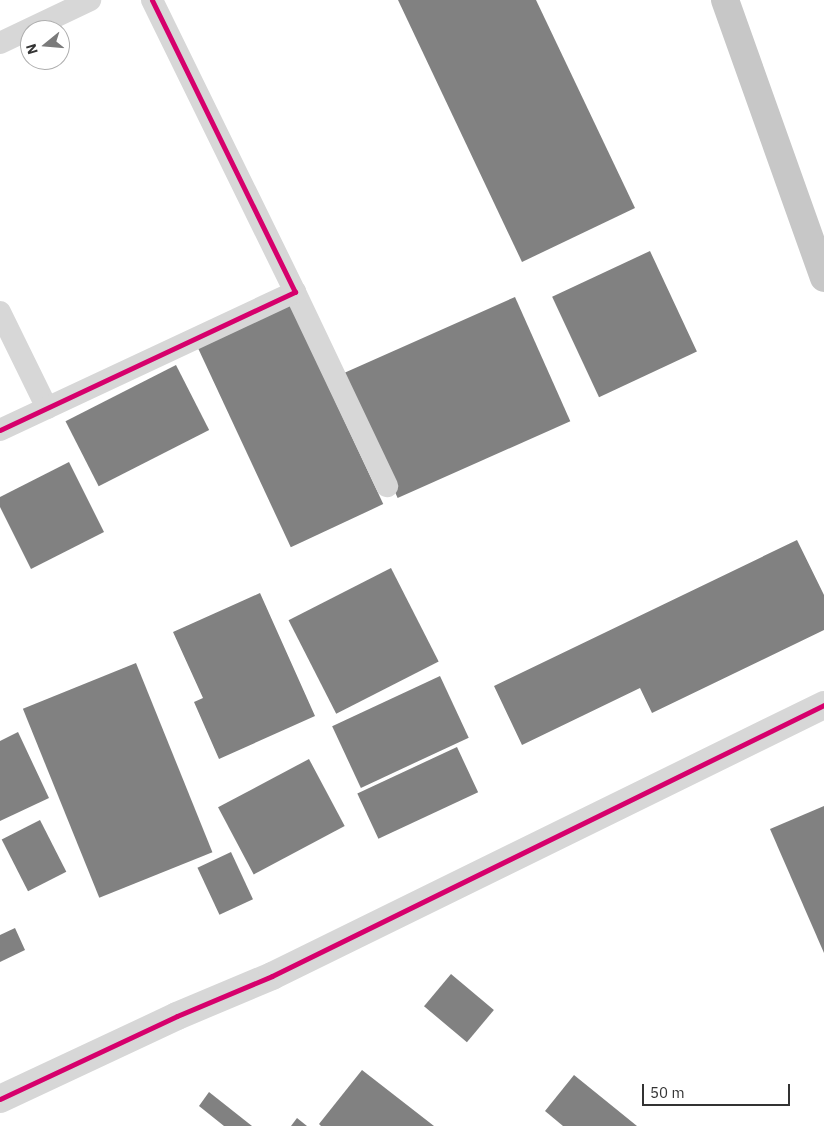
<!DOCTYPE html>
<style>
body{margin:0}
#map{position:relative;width:824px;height:1126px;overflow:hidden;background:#fff;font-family:"IBM Plex Sans",sans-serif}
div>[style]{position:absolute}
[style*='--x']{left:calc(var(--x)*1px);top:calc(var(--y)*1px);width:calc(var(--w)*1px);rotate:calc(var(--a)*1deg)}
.building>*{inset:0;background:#818181;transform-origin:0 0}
.minor>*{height:22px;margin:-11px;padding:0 11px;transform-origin:11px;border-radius:11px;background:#d7d7d7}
.tertiary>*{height:28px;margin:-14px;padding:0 14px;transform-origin:14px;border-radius:14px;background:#d7d7d7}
.trunk>*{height:28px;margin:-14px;padding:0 14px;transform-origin:14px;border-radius:14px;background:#c7c7c7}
.cycleway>*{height:5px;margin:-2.5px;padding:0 2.5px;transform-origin:2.5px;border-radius:2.5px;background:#d6006c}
span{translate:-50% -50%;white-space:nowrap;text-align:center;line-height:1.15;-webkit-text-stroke:5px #fff;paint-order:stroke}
.north{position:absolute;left:20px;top:20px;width:50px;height:50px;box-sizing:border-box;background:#fff;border:1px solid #adadad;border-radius:50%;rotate:253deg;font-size:14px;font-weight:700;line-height:20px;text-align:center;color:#333}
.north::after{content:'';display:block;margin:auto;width:18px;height:22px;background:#7a7a7a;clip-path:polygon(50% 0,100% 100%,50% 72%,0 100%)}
.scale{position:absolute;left:642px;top:1084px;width:148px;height:22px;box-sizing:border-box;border:2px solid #333;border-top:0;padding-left:6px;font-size:15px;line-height:18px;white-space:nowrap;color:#333;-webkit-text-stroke:4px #fff;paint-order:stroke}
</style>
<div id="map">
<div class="building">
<i style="clip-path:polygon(398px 0,536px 0,635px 208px,522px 262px)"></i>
<i style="left:650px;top:251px;width:111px;height:108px;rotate:65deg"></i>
<i style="left:515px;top:297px;width:136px;height:189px;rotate:66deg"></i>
<i style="left:289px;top:302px;width:223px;height:102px;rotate:65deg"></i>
<i style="left:176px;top:365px;width:73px;height:124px;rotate:63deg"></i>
<i style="clip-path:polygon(69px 462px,104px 532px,31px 569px,0 507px,0 497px)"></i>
<i style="clip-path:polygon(797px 540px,824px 595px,824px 630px,652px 713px,640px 688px,522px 745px,494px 686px)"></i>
<i style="left:391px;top:568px;width:105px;height:115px;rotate:63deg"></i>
<i style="clip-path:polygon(260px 593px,315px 716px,219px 759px,194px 702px,203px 698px,173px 632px)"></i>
<i style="left:136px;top:663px;width:204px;height:122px;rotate:68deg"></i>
<i style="left:440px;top:676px;width:68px;height:119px;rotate:65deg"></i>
<i style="clip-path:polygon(18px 732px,49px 798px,0 821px,0 741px)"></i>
<i style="left:457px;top:747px;width:50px;height:110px;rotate:65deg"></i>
<i style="left:309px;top:759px;width:76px;height:103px;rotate:62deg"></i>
<i style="clip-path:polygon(824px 806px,824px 953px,770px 829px)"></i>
<i style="left:40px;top:820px;width:58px;height:43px;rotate:63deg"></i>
<i style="left:231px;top:852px;width:52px;height:37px;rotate:65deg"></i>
<i style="clip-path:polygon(15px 928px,25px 950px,0 962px,0 935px)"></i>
<i style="left:451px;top:974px;width:56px;height:42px;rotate:40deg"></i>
<i style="clip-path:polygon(362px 1070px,434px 1126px,321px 1126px,319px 1124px)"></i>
<i style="clip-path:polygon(574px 1075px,637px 1126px,563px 1126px,545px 1111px)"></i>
<i style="clip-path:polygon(209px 1092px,252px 1126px,224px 1126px,199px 1106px)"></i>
<i style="clip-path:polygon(297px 1118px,307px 1126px,291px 1126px)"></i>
</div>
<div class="minor">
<i style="--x:0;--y:43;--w:100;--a:-25.5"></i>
<i style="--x:295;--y:292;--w:215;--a:64.6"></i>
<i style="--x:0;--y:312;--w:107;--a:63.9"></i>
<i style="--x:0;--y:430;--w:326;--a:-25.1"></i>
<i style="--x:295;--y:292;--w:325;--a:-116.1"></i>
</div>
<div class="tertiary">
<i style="--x:0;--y:1099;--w:195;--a:-25.1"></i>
<i style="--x:177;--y:1016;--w:103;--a:-22.8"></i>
<i style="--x:272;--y:976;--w:615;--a:-26.15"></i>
</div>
<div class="trunk">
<i style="--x:725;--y:0;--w:295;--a:70.4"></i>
</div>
<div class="cycleway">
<i style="--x:0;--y:430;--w:326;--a:-25.1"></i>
<i style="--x:295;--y:292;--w:325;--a:-116.1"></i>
<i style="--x:0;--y:1099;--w:195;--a:-25.1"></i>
<i style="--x:177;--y:1016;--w:103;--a:-22.8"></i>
<i style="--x:272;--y:976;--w:615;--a:-26.15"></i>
</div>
<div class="north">N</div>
<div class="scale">50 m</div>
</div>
